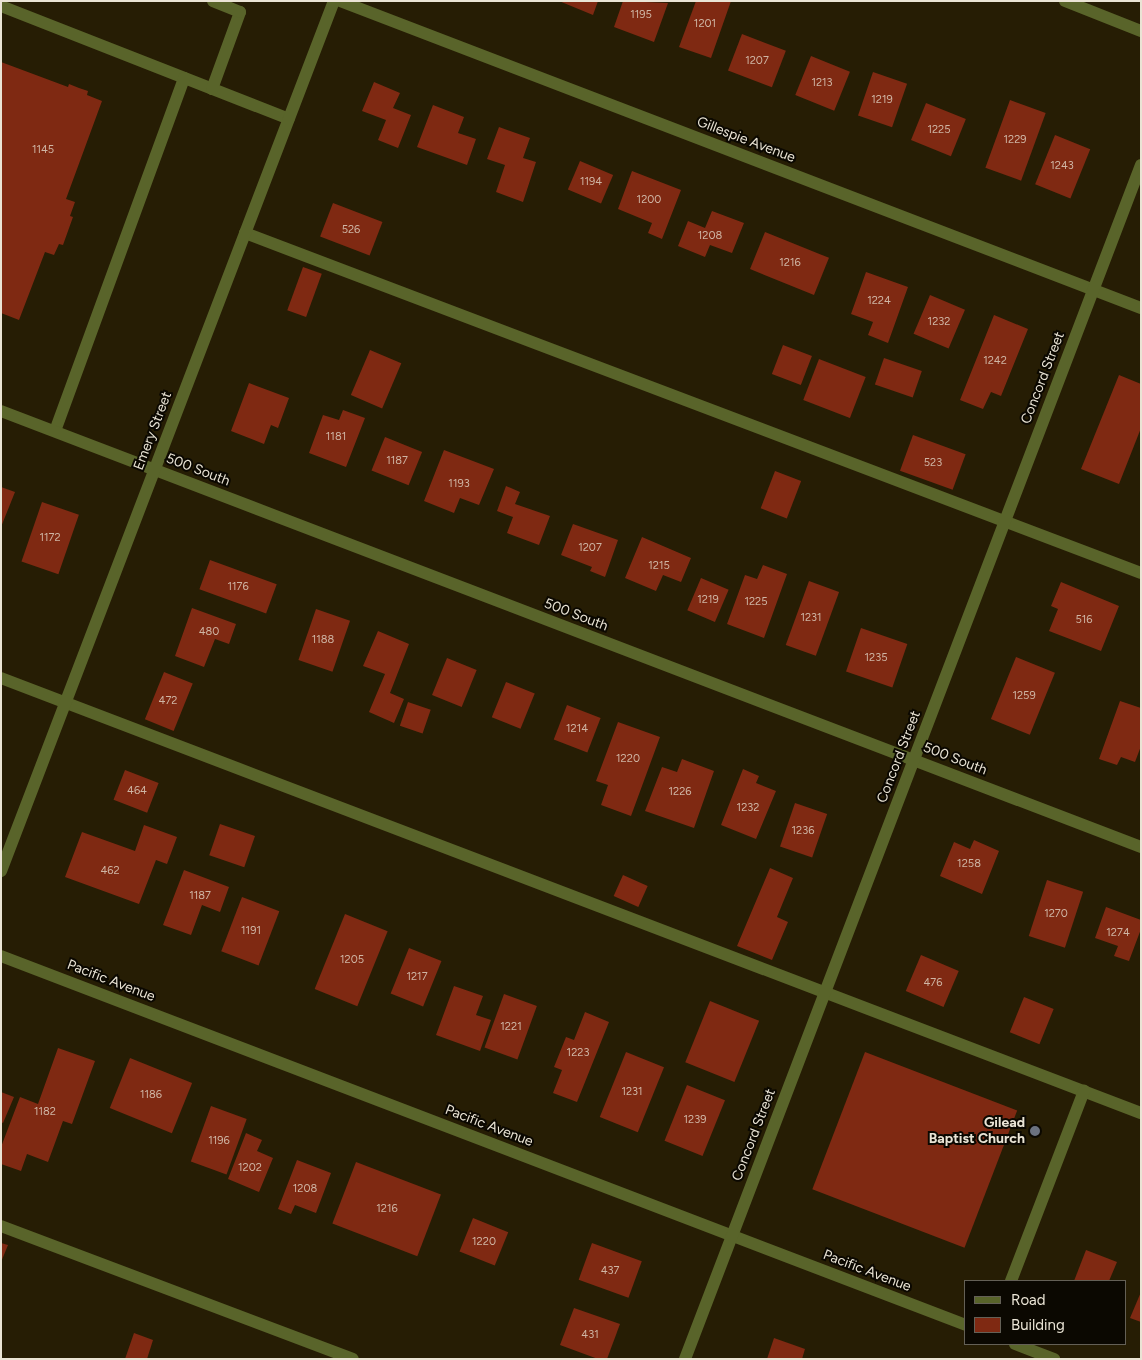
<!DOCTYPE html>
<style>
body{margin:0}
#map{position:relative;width:1142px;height:1360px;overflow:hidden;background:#261d04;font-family:Figtree,sans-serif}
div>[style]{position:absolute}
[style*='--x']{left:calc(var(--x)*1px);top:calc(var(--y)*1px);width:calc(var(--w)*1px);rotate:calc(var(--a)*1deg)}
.building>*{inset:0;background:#7f2912;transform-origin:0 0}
.lane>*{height:12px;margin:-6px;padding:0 6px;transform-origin:6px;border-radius:6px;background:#59642a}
.street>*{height:12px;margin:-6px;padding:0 6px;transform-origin:6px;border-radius:6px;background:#59642a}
.dots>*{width:14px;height:14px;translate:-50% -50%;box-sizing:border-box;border:2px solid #0b0801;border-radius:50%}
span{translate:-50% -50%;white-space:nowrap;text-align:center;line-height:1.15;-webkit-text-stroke:4px #0b0801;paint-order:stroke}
.number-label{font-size:11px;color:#cfb5a4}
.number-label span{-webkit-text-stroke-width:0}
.street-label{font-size:14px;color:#eae4d5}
.poi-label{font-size:14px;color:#eae4d5;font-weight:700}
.right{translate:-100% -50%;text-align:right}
.frame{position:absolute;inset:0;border:2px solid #eae4d5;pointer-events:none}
.legend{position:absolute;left:964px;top:1280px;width:162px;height:65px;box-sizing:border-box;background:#0b0801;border:1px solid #646056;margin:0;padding:6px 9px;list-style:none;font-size:15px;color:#eae4d5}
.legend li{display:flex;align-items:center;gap:10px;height:25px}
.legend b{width:25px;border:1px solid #646056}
</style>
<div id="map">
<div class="building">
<i style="clip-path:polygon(559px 1px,598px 1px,593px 15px)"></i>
<i style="clip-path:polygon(623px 1px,668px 3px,654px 42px,614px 27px)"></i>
<i style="clip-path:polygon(696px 1px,731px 1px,711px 58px,679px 47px)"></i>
<i style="left:742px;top:34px;width:47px;height:39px;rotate:21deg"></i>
<i style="left:811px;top:56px;width:42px;height:42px;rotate:22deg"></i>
<i style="clip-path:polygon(1px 62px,68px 87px,69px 84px,79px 88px,88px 91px,87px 95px,102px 101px,66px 199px,75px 202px,70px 216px,73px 217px,63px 245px,59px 244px,54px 255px,45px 252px,19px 320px,1px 313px)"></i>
<i style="left:873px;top:72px;width:36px;height:46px;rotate:19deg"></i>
<i style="clip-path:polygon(374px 82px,400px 93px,393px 108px,411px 115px,398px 148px,378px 140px,386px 120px,362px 111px)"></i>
<i style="left:1010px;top:100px;width:38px;height:72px;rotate:20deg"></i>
<i style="left:926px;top:103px;width:43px;height:40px;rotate:22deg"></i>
<i style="clip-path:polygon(433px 105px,464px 117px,458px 133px,476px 139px,467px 165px,417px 147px)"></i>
<i style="clip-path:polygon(499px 127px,530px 138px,523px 158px,536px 162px,523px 202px,496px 192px,505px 165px,487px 159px)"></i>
<i style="left:1055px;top:135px;width:38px;height:53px;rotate:22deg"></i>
<i style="left:580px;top:161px;width:36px;height:31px;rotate:23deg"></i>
<i style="clip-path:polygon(632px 171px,681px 190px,662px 239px,648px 233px,652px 223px,618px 209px)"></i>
<i style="left:333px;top:203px;width:53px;height:36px;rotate:21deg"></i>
<i style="clip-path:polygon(712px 211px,744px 223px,732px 253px,710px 245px,705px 257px,678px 246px,688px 221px,705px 228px)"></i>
<i style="left:765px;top:232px;width:69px;height:40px;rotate:22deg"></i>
<i style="left:303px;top:267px;width:20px;height:46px;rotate:20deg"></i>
<i style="clip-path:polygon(866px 272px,908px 287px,888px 343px,868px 335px,873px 322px,851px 314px)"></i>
<i style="left:930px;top:295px;width:38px;height:42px;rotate:23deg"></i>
<i style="clip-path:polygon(994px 315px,1028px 329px,1001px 396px,991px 392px,983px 409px,960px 400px)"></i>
<i style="left:783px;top:345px;width:31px;height:31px;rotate:21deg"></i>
<i style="left:370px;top:350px;width:34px;height:49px;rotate:23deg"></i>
<i style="left:884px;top:358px;width:40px;height:28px;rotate:19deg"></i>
<i style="left:819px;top:359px;width:50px;height:44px;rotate:21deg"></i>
<i style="clip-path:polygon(1119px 375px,1141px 384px,1141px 428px,1119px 484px,1081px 469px)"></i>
<i style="clip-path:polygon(249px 383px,289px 398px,278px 428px,271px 425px,264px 444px,231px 431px)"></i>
<i style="clip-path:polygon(343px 410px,365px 418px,346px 467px,309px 453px,323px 415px,339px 420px)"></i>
<i style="left:913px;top:435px;width:56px;height:38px;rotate:20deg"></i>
<i style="left:385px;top:437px;width:40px;height:36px;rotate:22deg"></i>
<i style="clip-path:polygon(444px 450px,494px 469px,479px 505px,460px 498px,454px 513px,424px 501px)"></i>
<i style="left:775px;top:471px;width:28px;height:40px;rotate:21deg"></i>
<i style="clip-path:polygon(506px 486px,520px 492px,515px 504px,550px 516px,539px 545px,507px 533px,513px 517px,497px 511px)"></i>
<i style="clip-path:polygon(1px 487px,15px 492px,1px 527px)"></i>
<i style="left:42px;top:502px;width:39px;height:63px;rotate:19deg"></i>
<i style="clip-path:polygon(573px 524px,618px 540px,605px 577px,590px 571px,592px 567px,561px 555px)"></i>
<i style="clip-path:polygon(642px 537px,691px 558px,681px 582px,663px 575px,656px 591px,625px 578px)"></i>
<i style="left:210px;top:560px;width:71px;height:31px;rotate:20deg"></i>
<i style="clip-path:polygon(763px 565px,787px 574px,764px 638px,727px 624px,745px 575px,757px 579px)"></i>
<i style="left:701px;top:578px;width:30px;height:35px;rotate:23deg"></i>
<i style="left:809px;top:581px;width:32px;height:68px;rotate:20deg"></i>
<i style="clip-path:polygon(1061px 582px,1119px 606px,1101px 651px,1049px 631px,1058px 609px,1051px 606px)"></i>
<i style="clip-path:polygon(192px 608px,236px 624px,229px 644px,215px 639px,204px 667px,175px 656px)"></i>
<i style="left:316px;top:609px;width:36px;height:54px;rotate:19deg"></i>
<i style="left:861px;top:628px;width:49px;height:46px;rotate:19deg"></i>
<i style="clip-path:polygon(378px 631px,409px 644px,390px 693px,404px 699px,394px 723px,369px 712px,385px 674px,363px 666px)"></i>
<i style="left:1016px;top:657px;width:42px;height:67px;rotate:22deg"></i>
<i style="left:447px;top:658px;width:32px;height:40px;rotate:22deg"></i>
<i style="left:164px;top:672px;width:31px;height:51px;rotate:22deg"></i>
<i style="left:506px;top:682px;width:31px;height:38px;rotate:22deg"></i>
<i style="clip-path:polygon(1120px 701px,1141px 708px,1141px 746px,1135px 762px,1121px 757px,1117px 765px,1099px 759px)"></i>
<i style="left:408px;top:702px;width:24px;height:25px;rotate:19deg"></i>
<i style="left:567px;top:705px;width:36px;height:37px;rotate:21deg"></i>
<i style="clip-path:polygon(618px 722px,660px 737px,631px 816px,601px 805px,608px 785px,596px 781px)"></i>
<i style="clip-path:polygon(682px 759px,714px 771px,694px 828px,645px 811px,662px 767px,677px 772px)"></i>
<i style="clip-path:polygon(743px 769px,759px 776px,756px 783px,776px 791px,756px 839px,721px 825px)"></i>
<i style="left:125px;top:770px;width:36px;height:32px;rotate:21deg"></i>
<i style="left:795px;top:803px;width:34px;height:46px;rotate:19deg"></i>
<i style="left:220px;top:824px;width:37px;height:33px;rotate:19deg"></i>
<i style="clip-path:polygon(144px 825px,177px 837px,167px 864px,156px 860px,139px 904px,65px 877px,82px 832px,135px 851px)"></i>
<i style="clip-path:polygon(974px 840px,999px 851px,982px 894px,940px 876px,954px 842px,970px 849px)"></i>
<i style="clip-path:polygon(770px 868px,793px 878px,777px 917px,788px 922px,772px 960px,737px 946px)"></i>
<i style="clip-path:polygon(184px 870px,229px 887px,220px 912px,202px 905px,191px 935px,163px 925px)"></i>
<i style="left:623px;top:875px;width:27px;height:23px;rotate:24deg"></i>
<i style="left:1047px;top:880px;width:38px;height:59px;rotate:18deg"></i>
<i style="left:242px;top:897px;width:40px;height:58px;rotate:21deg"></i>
<i style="clip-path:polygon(1106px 907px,1141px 920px,1141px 929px,1129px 961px,1114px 956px,1118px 946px,1095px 938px)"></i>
<i style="left:345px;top:914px;width:46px;height:81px;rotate:22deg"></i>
<i style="left:409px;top:948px;width:35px;height:49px;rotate:22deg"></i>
<i style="left:921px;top:955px;width:41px;height:39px;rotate:23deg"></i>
<i style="clip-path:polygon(454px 986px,483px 996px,476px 1015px,491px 1020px,480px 1051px,436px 1035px)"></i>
<i style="left:504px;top:994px;width:35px;height:57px;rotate:20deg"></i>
<i style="left:1024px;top:997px;width:32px;height:38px;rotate:22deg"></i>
<i style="left:710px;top:1001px;width:53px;height:66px;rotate:22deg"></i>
<i style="clip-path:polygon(585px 1012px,609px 1022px,577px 1102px,553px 1093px,562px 1070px,554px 1067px,566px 1037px,574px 1040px)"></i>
<i style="clip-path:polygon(58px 1048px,95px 1061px,72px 1124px,63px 1121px,48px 1162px,27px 1154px,21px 1171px,1px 1164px,1px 1147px,20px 1097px,38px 1104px)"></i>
<i style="left:626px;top:1052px;width:41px;height:70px;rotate:22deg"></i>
<i style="left:865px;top:1052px;width:163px;height:147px;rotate:21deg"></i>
<i style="left:130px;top:1058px;width:67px;height:54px;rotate:22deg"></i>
<i style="left:687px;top:1085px;width:41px;height:60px;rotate:22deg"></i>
<i style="clip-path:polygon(1px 1092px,14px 1097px,3px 1123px,1px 1122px)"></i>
<i style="left:211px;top:1106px;width:38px;height:59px;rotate:20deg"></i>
<i style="clip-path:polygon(246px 1133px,262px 1140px,257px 1151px,273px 1158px,259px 1192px,228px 1179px)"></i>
<i style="clip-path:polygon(297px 1160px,331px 1173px,316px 1213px,295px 1205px,291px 1214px,278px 1209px)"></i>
<i style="left:356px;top:1162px;width:91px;height:66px;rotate:21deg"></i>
<i style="left:473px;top:1218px;width:38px;height:36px;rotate:22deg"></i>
<i style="clip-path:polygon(1px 1243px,8px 1245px,1px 1262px)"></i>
<i style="left:592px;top:1243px;width:53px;height:39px;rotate:20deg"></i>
<i style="clip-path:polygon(1086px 1250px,1117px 1262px,1109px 1281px,1074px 1281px)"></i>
<i style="clip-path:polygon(1141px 1292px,1141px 1322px,1130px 1318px)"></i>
<i style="clip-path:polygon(574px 1308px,620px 1324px,607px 1359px,598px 1359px,560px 1345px)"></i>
<i style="clip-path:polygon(134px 1333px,153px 1340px,147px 1359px,125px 1359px)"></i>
<i style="clip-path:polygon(774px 1338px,805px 1349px,802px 1359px,767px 1359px)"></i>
</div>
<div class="lane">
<i style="--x:1065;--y:1;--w:82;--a:21.5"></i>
<i style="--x:1;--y:6;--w:309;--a:21.4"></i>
<i style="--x:212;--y:89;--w:82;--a:-70"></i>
<i style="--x:240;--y:12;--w:29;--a:-158"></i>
<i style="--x:245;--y:233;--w:958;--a:20.78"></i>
<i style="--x:55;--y:431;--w:376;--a:-69.9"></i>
<i style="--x:1;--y:678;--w:1220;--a:20.89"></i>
<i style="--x:1;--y:1226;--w:376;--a:20.7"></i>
<i style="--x:1011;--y:1281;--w:204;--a:-69"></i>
</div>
<div class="street">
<i style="--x:340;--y:1;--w:858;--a:20.97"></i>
<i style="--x:1;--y:411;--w:1221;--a:20.93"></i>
<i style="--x:1;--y:871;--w:932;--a:-69.06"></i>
<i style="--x:1;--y:956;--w:1033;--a:20.93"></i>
<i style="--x:1015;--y:1344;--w:42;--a:21"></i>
<i style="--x:685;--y:1359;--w:1278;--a:-69.1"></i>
</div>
<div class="dots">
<i style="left:1035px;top:1131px;background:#6b7280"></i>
</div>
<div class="number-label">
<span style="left:641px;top:15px">1195</span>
<span style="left:705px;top:24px">1201</span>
<span style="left:757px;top:61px">1207</span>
<span style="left:822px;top:83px">1213</span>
<span style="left:882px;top:100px">1219</span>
<span style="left:939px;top:130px">1225</span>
<span style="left:1015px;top:140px">1229</span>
<span style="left:43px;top:150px">1145</span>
<span style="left:1062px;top:166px">1243</span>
<span style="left:591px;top:182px">1194</span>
<span style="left:649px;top:200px">1200</span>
<span style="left:351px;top:230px">526</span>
<span style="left:710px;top:236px">1208</span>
<span style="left:790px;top:263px">1216</span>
<span style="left:879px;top:301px">1224</span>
<span style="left:939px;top:322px">1232</span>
<span style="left:995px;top:361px">1242</span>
<span style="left:336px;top:437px">1181</span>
<span style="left:397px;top:461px">1187</span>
<span style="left:933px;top:463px">523</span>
<span style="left:459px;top:484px">1193</span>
<span style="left:50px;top:538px">1172</span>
<span style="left:590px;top:548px">1207</span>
<span style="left:659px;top:566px">1215</span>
<span style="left:238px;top:587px">1176</span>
<span style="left:708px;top:600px">1219</span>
<span style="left:756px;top:602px">1225</span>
<span style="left:811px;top:618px">1231</span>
<span style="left:1084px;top:620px">516</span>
<span style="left:209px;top:632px">480</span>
<span style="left:323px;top:640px">1188</span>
<span style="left:876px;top:658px">1235</span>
<span style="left:1024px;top:696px">1259</span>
<span style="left:168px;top:701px">472</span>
<span style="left:577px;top:729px">1214</span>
<span style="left:628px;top:759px">1220</span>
<span style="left:137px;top:791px">464</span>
<span style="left:680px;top:792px">1226</span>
<span style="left:748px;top:808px">1232</span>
<span style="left:803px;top:831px">1236</span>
<span style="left:969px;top:864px">1258</span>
<span style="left:110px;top:871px">462</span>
<span style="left:200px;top:896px">1187</span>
<span style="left:1056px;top:914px">1270</span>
<span style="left:251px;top:931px">1191</span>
<span style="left:1118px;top:933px">1274</span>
<span style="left:352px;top:960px">1205</span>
<span style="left:417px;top:977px">1217</span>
<span style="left:933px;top:983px">476</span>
<span style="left:511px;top:1027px">1221</span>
<span style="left:578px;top:1053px">1223</span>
<span style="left:632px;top:1092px">1231</span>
<span style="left:151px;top:1095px">1186</span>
<span style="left:45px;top:1112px">1182</span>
<span style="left:695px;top:1120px">1239</span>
<span style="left:219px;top:1141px">1196</span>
<span style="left:250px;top:1168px">1202</span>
<span style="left:305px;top:1189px">1208</span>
<span style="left:387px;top:1209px">1216</span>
<span style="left:484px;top:1242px">1220</span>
<span style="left:610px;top:1271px">437</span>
<span style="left:590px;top:1335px">431</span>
</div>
<div class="street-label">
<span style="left:746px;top:140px;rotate:21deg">Gillespie Avenue</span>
<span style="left:1043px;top:378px;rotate:-69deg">Concord Street</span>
<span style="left:153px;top:431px;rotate:-69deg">Emery Street</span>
<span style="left:198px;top:470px;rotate:21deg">500 South</span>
<span style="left:576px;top:615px;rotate:21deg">500 South</span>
<span style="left:899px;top:757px;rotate:-69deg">Concord Street</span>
<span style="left:955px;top:759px;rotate:21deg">500 South</span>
<span style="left:111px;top:981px;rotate:21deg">Pacific Avenue</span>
<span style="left:489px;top:1126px;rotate:21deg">Pacific Avenue</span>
<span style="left:754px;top:1135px;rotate:-69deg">Concord Street</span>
<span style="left:867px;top:1271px;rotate:21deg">Pacific Avenue</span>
</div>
<div class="poi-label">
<span class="right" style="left:1025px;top:1131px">Gilead<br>Baptist Church</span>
</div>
<div class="frame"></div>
<ul class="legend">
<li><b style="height:6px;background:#59642a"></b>Road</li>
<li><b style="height:14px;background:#7f2912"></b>Building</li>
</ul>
</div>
